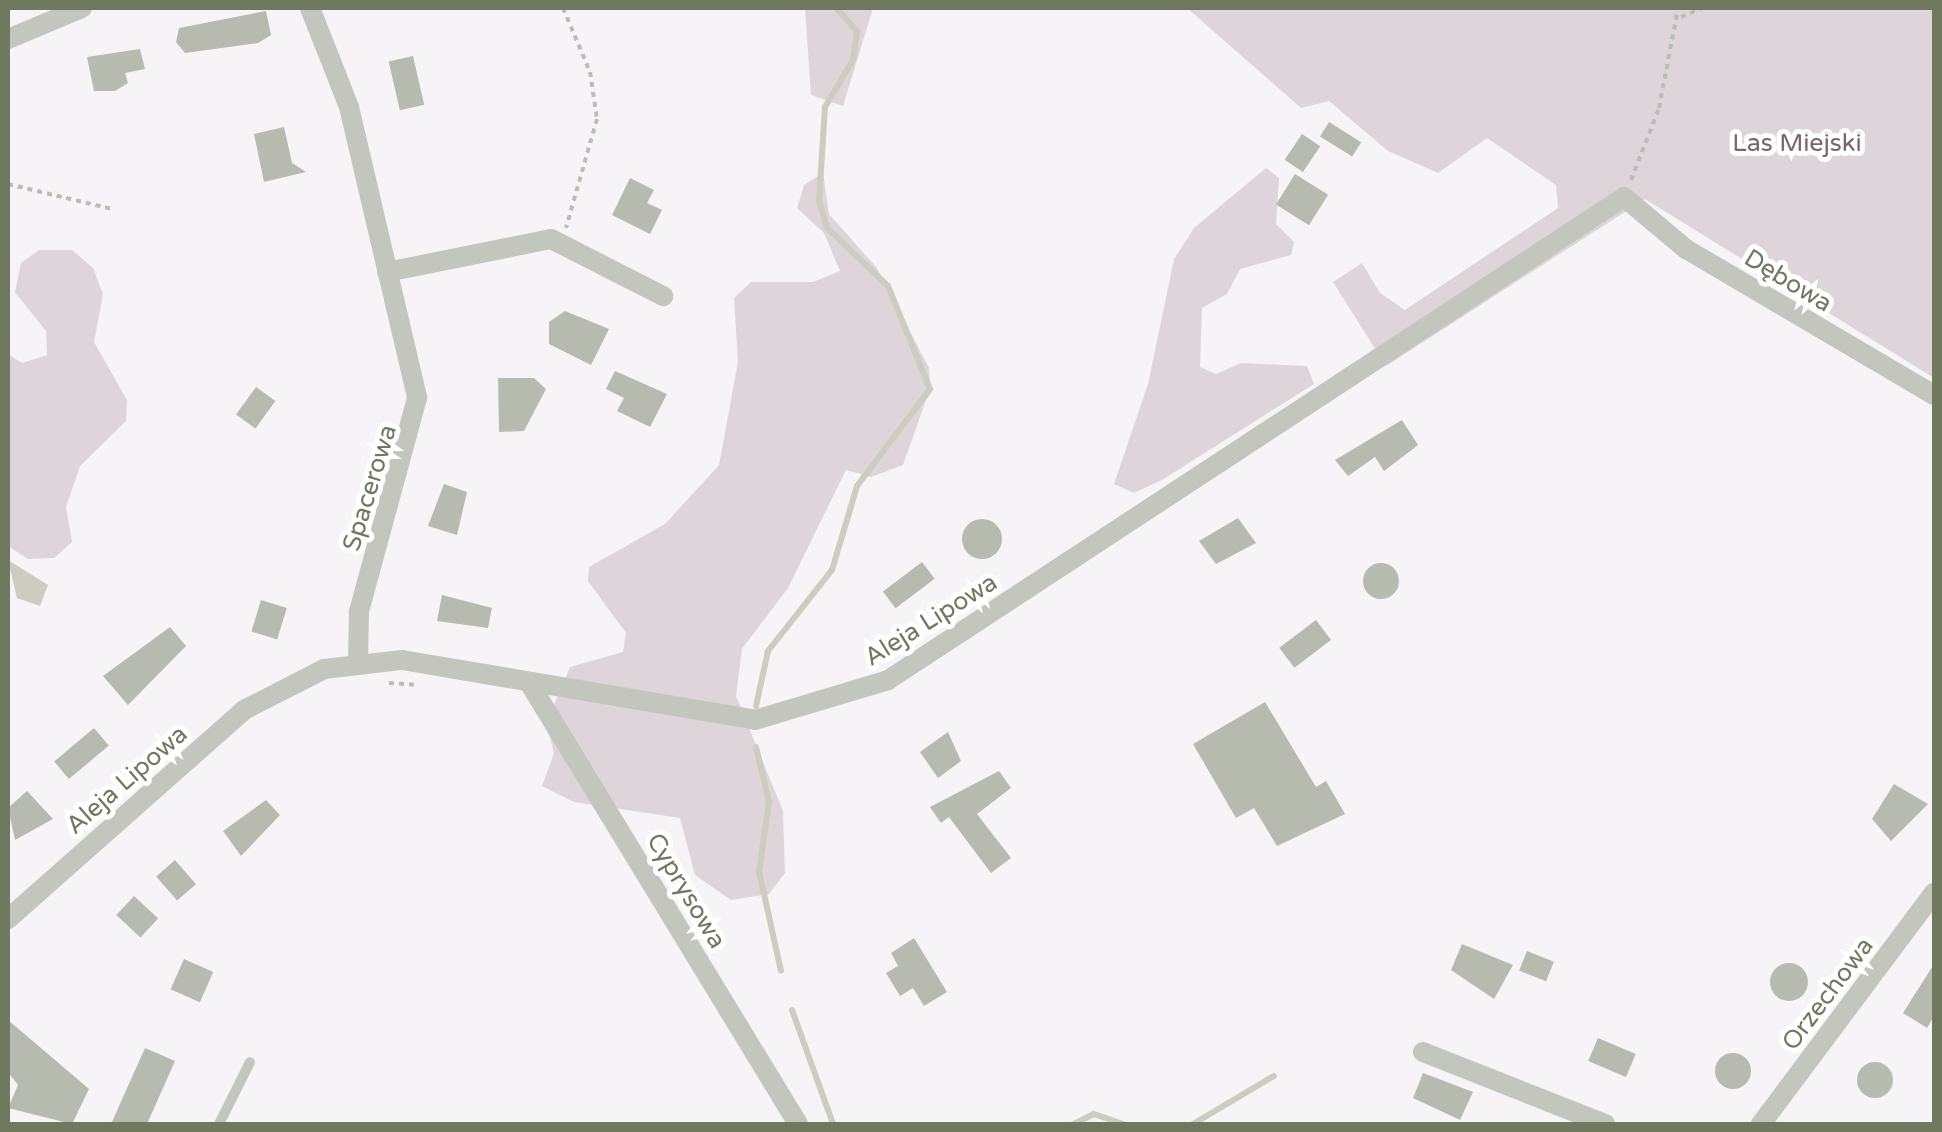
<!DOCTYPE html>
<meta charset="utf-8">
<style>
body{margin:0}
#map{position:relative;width:1942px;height:1132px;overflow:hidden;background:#f6f4f7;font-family:"Varela Round",sans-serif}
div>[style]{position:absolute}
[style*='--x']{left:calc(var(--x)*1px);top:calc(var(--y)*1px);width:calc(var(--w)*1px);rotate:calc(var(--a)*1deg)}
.green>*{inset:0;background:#ded5da}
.water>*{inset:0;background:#cccdbf}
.stream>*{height:6px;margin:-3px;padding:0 3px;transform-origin:3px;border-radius:3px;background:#cccdbf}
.building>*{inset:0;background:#b7baae;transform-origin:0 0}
.round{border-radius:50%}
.path>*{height:4px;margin-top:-2px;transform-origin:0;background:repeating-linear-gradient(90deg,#babcb6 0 5px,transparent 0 10px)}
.service>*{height:10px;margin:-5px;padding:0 5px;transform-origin:5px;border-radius:5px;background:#c3c6bd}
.minor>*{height:20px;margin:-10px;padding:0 10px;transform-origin:10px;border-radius:10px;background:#c3c6bd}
span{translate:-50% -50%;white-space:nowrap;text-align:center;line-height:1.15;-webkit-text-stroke:10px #fff;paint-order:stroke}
.park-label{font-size:25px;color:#7b656d}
.street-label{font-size:25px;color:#70785e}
.frame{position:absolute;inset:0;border:10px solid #70785e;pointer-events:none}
</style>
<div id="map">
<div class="green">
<i style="clip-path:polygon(805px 8px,873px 8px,843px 106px,811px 95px)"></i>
<i style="clip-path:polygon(1187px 8px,1934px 8px,1934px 378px,1645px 199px,1386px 366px,1333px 282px,1362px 263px,1380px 293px,1405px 310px,1558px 208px,1556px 185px,1487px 138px,1438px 173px,1388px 151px,1329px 101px,1301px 108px)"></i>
<i style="clip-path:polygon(1266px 168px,1279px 178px,1276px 224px,1294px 242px,1291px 255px,1240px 269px,1227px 294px,1202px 308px,1200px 367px,1216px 374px,1241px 363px,1307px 366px,1314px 384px,1162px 480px,1134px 493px,1114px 484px,1148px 384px,1174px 259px,1194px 228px)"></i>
<i style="clip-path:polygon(823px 173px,829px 214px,877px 268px,929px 368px,930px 389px,903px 465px,871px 477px,846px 470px,788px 588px,742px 649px,736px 696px,783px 811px,785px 873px,769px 894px,731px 900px,695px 875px,680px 818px,574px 802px,542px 786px,554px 753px,546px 724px,570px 667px,623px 652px,626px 633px,588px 581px,589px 567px,665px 524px,719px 465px,738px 362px,734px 298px,751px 282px,813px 282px,840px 271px,824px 233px,797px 208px,804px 185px)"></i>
<i style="clip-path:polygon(39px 250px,72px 250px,93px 268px,103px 294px,94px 342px,127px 400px,126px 421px,80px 466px,66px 507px,72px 542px,54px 558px,28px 559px,8px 546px,8px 354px,22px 363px,47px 355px,46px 331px,15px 292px,21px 263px)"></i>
</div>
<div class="water">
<i style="clip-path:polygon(8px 560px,48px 585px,40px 606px,17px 598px)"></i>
</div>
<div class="stream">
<i style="--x:756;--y:706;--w:56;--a:-77.7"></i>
<i style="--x:768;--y:651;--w:103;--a:-51.7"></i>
<i style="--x:832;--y:570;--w:88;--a:-73.4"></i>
<i style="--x:857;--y:486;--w:121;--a:-53"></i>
<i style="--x:930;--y:389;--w:111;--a:-112.2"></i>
<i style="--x:888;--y:286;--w:84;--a:-136.4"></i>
<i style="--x:827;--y:228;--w:29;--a:-106"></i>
<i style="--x:819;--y:200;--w:93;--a:-86.3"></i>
<i style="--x:825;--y:107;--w:55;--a:-59.2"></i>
<i style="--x:853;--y:60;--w:29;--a:-82"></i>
<i style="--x:857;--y:31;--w:31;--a:-132"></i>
<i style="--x:756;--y:747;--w:57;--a:76.7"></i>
<i style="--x:769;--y:802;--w:70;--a:98.2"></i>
<i style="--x:759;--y:871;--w:102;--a:77.6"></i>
<i style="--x:792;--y:1010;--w:121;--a:70.2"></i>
<i style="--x:1074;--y:1124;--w:22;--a:-27"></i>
<i style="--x:1094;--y:1114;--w:31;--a:19"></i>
<i style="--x:1193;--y:1124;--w:94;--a:-30.7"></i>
</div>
<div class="building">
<i style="clip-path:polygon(266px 11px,271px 35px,258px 43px,185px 53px,176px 42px,179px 28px)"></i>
<i style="clip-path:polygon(140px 49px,145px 69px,125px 73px,128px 83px,115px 91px,94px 91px,87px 57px)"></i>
<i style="left:413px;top:56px;width:50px;height:25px;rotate:77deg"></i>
<i style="left:1329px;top:122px;width:38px;height:17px;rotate:32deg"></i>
<i style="clip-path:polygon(284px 127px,292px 163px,306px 172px,264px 182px,254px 134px)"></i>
<i style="left:1302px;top:134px;width:22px;height:31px;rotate:34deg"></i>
<i style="left:1295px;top:174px;width:39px;height:36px;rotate:32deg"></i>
<i style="clip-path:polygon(630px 178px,654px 190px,647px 203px,662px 210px,650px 234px,612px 215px)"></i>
<i style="clip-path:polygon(565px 311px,609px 329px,591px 365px,549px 344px,549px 322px)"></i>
<i style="clip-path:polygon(615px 371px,667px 394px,650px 427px,617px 411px,624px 398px,606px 389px)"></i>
<i style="clip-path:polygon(498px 378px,534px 378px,546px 389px,524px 431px,499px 432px)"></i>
<i style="left:256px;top:387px;width:24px;height:34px;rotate:36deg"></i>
<i style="clip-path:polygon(1402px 420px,1418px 445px,1384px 471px,1375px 457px,1348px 476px,1335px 460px)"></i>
<i style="clip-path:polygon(444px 484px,467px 492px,457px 535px,428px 526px)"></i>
<i style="clip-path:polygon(1238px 518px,1256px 543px,1216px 564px,1199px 541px)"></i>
<i class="round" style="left:962px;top:519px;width:40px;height:40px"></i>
<i style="left:922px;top:562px;width:21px;height:49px;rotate:53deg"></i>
<i class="round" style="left:1363px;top:563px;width:36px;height:36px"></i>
<i style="clip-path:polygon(442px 595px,492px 608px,488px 628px,437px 621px)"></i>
<i style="left:261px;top:600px;width:27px;height:33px;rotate:17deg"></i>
<i style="left:1316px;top:620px;width:25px;height:46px;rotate:53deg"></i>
<i style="clip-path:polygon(170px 627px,186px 646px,128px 705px,103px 676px)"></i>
<i style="clip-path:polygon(1265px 702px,1316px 787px,1326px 781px,1345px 814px,1277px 846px,1254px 808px,1236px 818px,1193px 744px)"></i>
<i style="left:94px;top:728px;width:23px;height:52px;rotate:50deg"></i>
<i style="clip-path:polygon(948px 732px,961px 761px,938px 778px,920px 752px)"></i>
<i style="clip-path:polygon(999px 771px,1011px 788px,977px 814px,1011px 858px,991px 873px,949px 817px,941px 823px,930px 807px)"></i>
<i style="clip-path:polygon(1894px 784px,1928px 804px,1891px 841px,1872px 819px)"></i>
<i style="clip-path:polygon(27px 791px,53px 819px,15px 840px,8px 808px)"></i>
<i style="clip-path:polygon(266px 800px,280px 815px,241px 856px,223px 831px)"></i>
<i style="left:175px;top:860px;width:32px;height:25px;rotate:49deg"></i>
<i style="left:134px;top:896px;width:33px;height:26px;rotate:43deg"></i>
<i style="clip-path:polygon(914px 938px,947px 992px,924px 1006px,913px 988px,900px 996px,886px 973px,898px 966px,891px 953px)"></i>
<i style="clip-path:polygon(1462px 944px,1513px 965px,1494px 999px,1451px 970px)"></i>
<i style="left:1527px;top:951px;width:29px;height:21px;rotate:22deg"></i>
<i style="left:184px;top:959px;width:32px;height:33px;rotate:24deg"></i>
<i class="round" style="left:1770px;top:963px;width:38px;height:38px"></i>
<i style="clip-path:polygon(1934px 964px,1934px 1016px,1927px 1028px,1903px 1013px)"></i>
<i style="clip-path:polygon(8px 1020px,89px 1089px,72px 1124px,8px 1108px,18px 1085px,8px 1072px)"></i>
<i style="left:1598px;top:1038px;width:41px;height:25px;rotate:23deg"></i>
<i style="clip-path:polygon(145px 1048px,175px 1061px,147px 1124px,111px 1124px)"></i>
<i class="round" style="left:1715px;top:1053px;width:36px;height:36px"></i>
<i class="round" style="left:1857px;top:1062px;width:36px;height:36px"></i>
<i style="clip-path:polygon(1423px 1073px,1473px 1092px,1460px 1120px,1413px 1098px)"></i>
</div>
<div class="path">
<i style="--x:563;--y:8;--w:69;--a:67.1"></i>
<i style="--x:590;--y:72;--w:48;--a:81.5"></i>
<i style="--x:597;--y:119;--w:113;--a:105.9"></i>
<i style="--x:1681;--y:17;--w:23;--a:-23"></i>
<i style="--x:1631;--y:180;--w:77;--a:-68.7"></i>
<i style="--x:1659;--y:108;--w:102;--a:-79.2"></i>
<i style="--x:8;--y:184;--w:107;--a:13.5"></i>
<i style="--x:389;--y:683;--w:30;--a:4"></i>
</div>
<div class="service">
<i style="--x:219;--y:1124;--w:69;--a:-63.4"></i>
</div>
<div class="minor">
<i style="--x:310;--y:8;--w:106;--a:68.5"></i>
<i style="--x:349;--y:107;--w:299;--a:76.8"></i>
<i style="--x:417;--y:398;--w:222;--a:105.2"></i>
<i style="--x:359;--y:612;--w:49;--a:91.2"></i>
<i style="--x:8;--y:39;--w:80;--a:-22.7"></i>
<i style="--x:387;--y:272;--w:167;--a:-11.4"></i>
<i style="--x:551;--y:239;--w:126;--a:27"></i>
<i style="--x:530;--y:684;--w:515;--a:58.65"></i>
<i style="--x:8;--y:919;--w:315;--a:-41.5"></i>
<i style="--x:244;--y:710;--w:90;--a:-27.1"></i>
<i style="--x:324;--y:669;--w:79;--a:-6.6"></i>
<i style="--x:402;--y:660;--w:358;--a:9.6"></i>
<i style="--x:755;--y:720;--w:139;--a:-16.7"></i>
<i style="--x:888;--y:680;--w:880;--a:-33.27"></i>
<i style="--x:1624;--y:197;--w:81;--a:40"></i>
<i style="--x:1686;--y:249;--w:288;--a:30.5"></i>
<i style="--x:1423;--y:1052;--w:196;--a:21.6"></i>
<i style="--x:1761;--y:1124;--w:289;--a:-53.2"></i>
</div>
<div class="park-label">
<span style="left:1797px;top:143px">Las Miejski</span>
</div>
<div class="street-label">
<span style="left:1788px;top:281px;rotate:31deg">Dębowa</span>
<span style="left:370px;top:488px;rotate:-73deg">Spacerowa</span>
<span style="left:931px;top:620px;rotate:-32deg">Aleja Lipowa</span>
<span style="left:127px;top:780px;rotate:-41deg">Aleja Lipowa</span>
<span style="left:686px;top:891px;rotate:59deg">Cyprysowa</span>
<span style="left:1828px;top:994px;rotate:-53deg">Orzechowa</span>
</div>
<div class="frame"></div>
</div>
